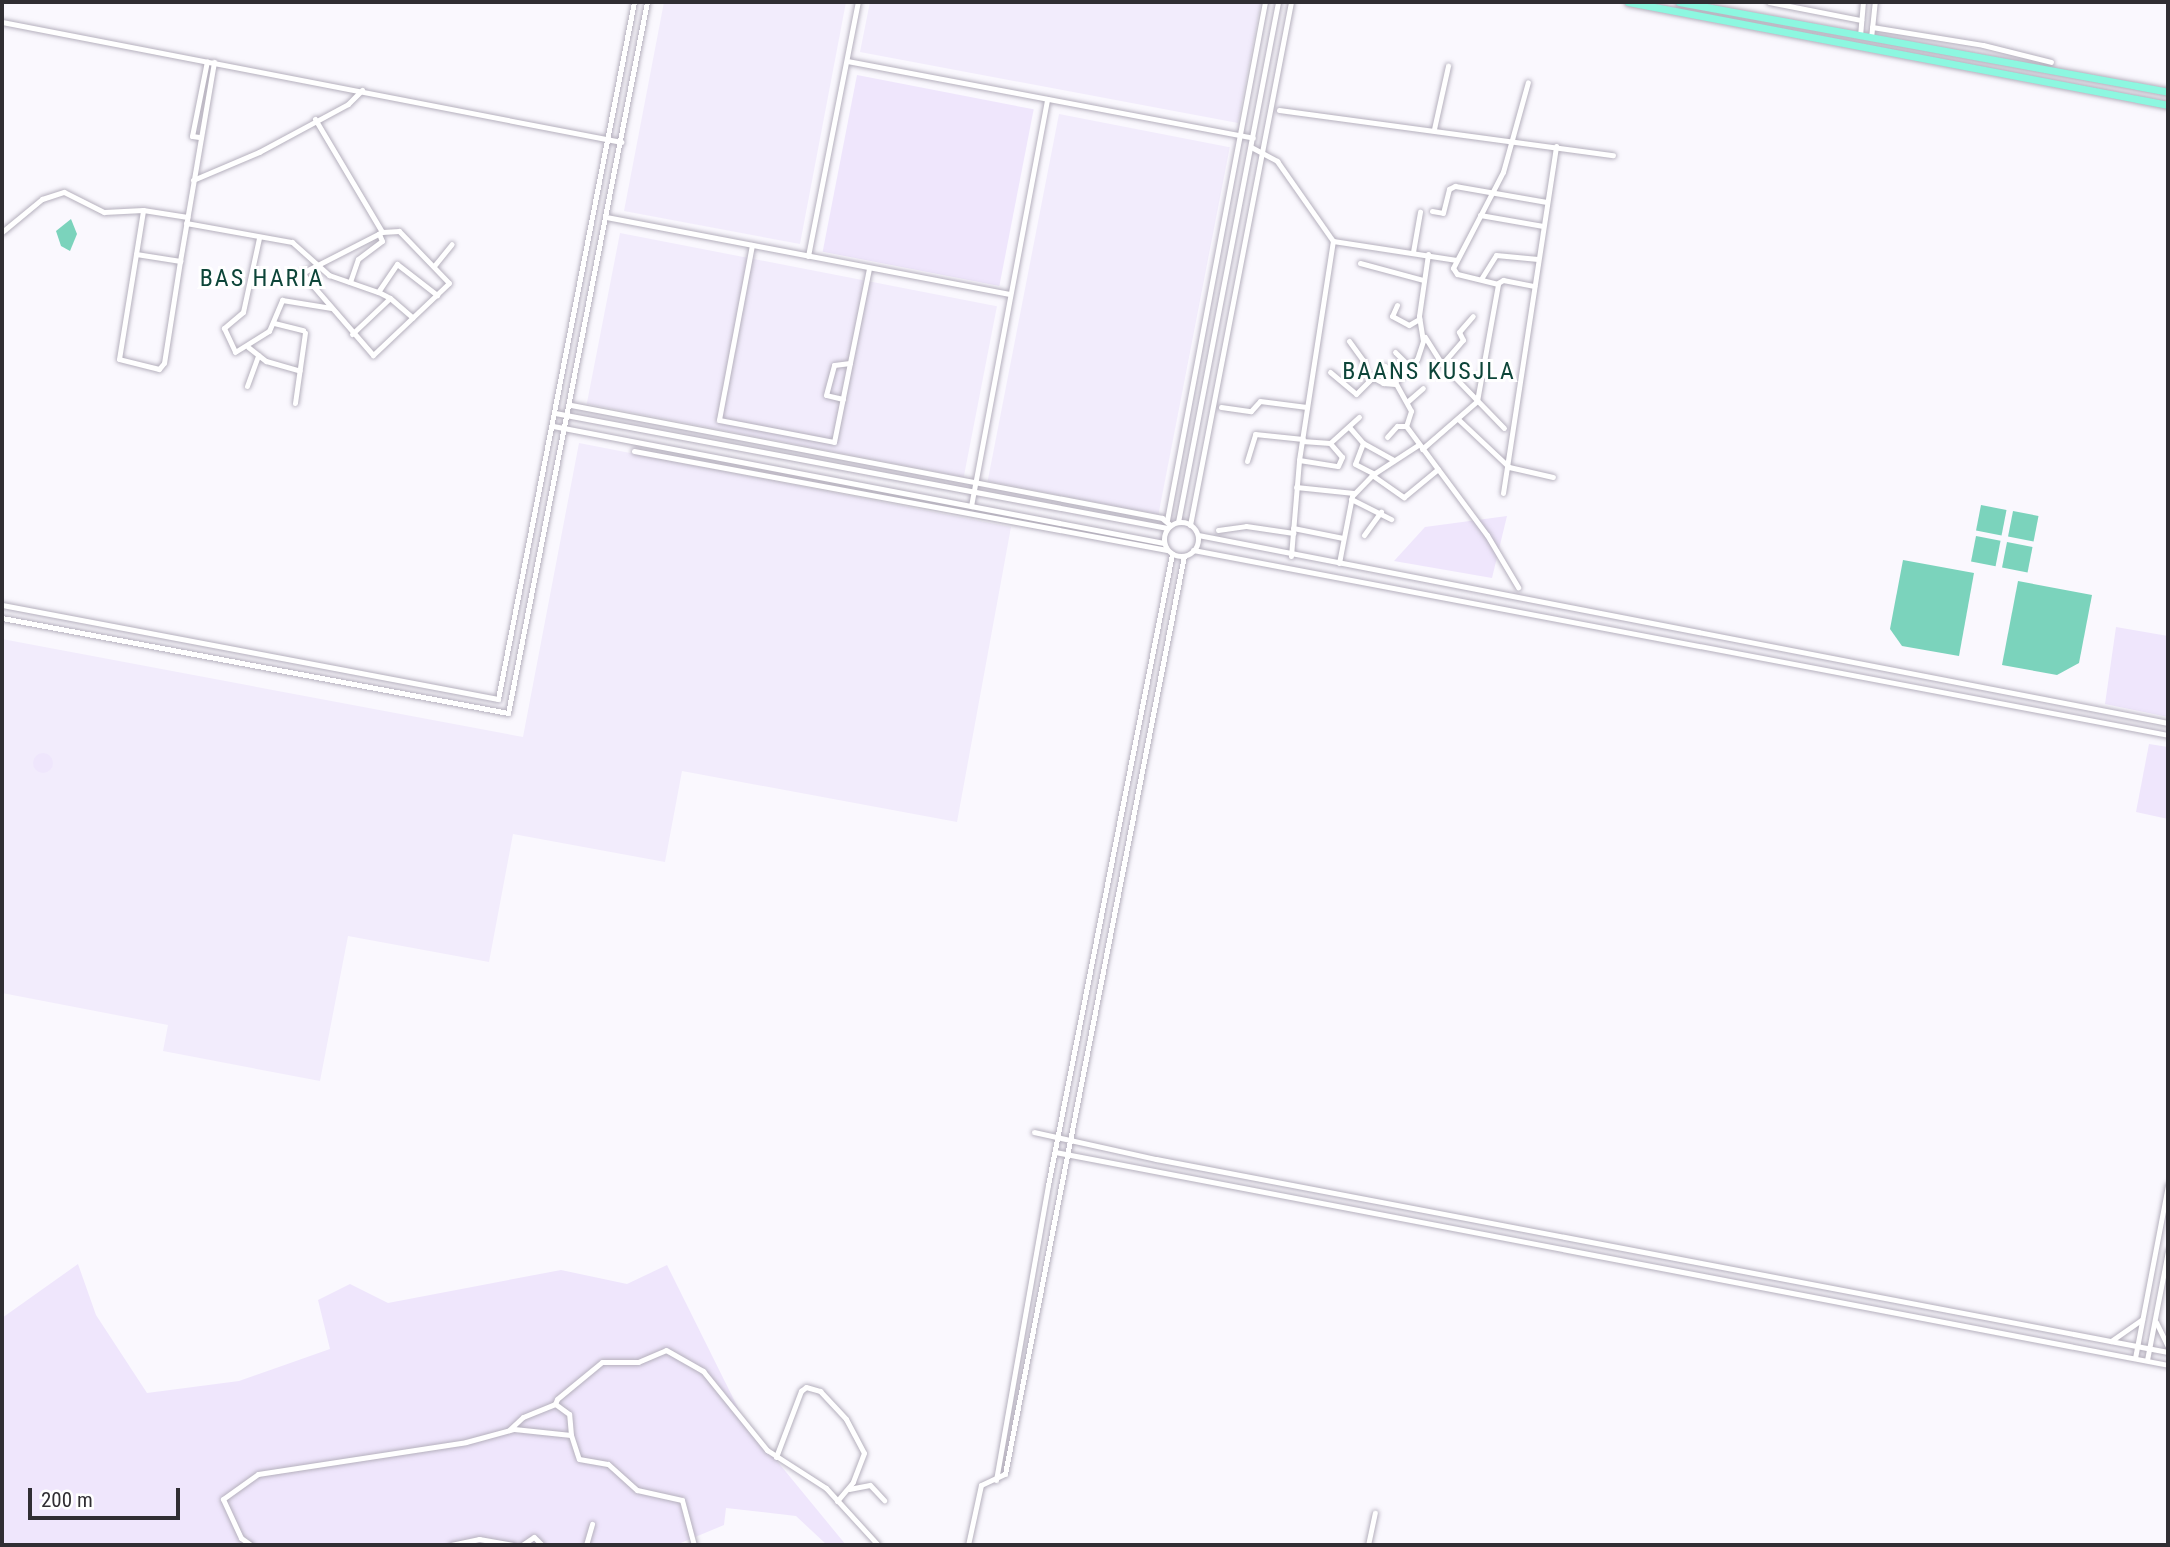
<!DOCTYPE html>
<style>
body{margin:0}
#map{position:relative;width:2170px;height:1547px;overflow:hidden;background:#faf8fe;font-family:"Roboto Condensed",sans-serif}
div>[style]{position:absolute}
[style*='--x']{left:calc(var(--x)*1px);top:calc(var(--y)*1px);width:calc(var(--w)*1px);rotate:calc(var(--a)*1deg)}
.built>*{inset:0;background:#f2ecfc;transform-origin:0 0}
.green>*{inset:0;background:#efe6fc;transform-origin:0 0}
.round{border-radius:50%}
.water>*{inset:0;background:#7bd3bc;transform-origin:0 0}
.roads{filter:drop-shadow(0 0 2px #b5b0bd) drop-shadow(0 0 2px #b5b0bd)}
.minor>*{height:5px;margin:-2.5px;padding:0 2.5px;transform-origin:2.5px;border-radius:2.5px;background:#fff}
.minor>.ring{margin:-2.5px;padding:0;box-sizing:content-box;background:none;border:5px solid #fff;border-radius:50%}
.major>*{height:7px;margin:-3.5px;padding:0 3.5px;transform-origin:3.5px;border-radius:3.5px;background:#8df7e0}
span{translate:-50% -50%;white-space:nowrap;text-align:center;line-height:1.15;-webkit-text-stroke:6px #fff;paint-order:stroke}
.neighbourhood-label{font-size:24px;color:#0d4539;letter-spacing:2px}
.frame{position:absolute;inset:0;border:4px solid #302e33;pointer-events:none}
.scale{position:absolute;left:28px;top:1488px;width:152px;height:32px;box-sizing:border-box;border:4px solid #302e33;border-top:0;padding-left:9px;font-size:21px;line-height:24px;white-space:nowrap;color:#302e33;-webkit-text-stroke:5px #fff;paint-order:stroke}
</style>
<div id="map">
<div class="built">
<i style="clip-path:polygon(664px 2px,846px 2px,800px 244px,624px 211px)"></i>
<i style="clip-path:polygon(870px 2px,1261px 2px,1238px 123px,860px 52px)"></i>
<i style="left:1059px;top:114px;width:174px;height:374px;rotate:11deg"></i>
<i style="left:620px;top:233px;width:384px;height:174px;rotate:11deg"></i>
<i style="clip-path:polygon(579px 443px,1011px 527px,957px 822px,682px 771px,665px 862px,513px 834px,489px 962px,348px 936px,320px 1081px,163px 1051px,168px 1025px,2px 993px,2px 639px,523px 737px)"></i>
</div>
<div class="green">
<i style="left:857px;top:75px;width:180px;height:180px;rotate:11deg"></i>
<i style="clip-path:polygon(1507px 516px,1492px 578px,1394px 561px,1425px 527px)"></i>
<i style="clip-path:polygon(2116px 627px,2168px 636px,2168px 717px,2105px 704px)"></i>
<i style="clip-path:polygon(2149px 744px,2168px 747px,2168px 819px,2136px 812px)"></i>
<i class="round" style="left:33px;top:753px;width:20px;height:20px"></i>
<i style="clip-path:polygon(78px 1264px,96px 1315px,147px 1393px,239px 1381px,330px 1349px,318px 1300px,350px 1284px,388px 1303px,561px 1270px,627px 1284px,667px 1265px,745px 1422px,846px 1545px,827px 1545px,796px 1516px,726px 1508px,724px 1525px,676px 1545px,2px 1545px,2px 1318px)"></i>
</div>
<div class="water">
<i style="clip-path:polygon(71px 219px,77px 234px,70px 251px,61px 246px,56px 231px)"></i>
<i style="left:1981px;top:505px;width:26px;height:26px;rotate:11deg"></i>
<i style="left:2013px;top:511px;width:26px;height:26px;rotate:11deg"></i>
<i style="left:1976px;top:536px;width:25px;height:26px;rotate:11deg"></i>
<i style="left:2007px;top:542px;width:26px;height:26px;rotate:11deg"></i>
<i style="clip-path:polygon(1903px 560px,1974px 573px,1959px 656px,1902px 646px,1890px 629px)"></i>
<i style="clip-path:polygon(2018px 581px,2092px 595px,2079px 663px,2057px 675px,2002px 665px)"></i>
</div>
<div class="roads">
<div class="minor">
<i style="--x:1769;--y:2;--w:94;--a:11.1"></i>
<i style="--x:2;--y:22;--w:631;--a:10.97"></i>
<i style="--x:1872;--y:27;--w:112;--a:9.2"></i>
<i style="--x:1983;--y:45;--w:70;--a:14"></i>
<i style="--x:1860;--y:36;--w:34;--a:-85"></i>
<i style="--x:1871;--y:38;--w:36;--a:-84"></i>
<i style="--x:847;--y:61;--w:413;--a:10.7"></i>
<i style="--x:1279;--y:110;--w:337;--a:7.7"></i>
<i style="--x:315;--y:119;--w:131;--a:59.3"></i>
<i style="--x:382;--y:232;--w:17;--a:-3"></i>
<i style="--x:399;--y:231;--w:72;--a:46.1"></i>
<i style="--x:449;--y:283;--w:105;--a:136.5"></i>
<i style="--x:373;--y:355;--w:108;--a:-130.9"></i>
<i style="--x:302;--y:273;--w:90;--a:-27.1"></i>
<i style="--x:1434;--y:129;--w:65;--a:-77.5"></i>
<i style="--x:199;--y:137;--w:7;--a:-172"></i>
<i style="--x:192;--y:136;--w:76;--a:-78.7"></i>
<i style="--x:1251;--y:147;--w:30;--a:28"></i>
<i style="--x:1277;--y:161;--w:98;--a:55"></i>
<i style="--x:1333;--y:241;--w:125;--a:8.7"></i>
<i style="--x:193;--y:180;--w:72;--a:-23"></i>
<i style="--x:259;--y:152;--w:101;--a:-28.3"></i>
<i style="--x:348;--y:104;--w:20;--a:-45"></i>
<i style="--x:1432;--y:211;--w:11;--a:10"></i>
<i style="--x:1443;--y:213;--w:25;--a:-76"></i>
<i style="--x:1449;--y:189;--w:7;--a:-27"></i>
<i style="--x:1455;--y:186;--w:93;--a:9.9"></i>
<i style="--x:1480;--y:215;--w:64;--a:9.9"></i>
<i style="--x:606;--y:217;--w:411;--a:10.8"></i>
<i style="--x:186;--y:223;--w:108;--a:10.2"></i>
<i style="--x:292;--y:242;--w:50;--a:41.7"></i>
<i style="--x:329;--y:275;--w:52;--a:19.1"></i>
<i style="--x:378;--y:292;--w:34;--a:-56"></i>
<i style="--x:397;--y:264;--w:51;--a:37.8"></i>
<i style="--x:2;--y:232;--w:52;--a:-39.5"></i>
<i style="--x:42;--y:199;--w:23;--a:-18"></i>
<i style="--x:64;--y:192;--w:45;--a:26.6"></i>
<i style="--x:104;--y:212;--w:39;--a:-3"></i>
<i style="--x:143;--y:210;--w:45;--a:9"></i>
<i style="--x:259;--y:238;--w:76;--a:102.2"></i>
<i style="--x:243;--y:312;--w:25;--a:140"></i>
<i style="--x:224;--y:328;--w:26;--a:65"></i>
<i style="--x:235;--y:352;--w:40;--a:-32"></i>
<i style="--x:269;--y:331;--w:34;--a:-67"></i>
<i style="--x:282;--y:300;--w:50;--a:9.3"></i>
<i style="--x:752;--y:245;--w:178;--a:100.7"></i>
<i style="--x:719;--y:420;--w:117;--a:10.8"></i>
<i style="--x:834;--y:442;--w:177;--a:-78.6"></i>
<i style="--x:1413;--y:252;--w:41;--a:-80.1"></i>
<i style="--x:136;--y:254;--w:45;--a:9"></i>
<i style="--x:180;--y:261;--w:103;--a:98.9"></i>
<i style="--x:164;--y:363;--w:8;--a:130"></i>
<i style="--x:159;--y:369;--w:41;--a:-166"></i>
<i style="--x:119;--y:359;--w:151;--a:-80.8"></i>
<i style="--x:1428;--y:254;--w:63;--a:98.3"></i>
<i style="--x:1419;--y:316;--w:25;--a:81"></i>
<i style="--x:1423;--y:341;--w:19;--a:108"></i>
<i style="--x:1417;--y:359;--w:32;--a:134"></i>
<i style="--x:1395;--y:382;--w:33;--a:61"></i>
<i style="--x:1411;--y:411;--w:16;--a:108"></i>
<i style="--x:1406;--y:426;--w:136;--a:53.4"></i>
<i style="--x:1487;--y:535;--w:61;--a:59.2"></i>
<i style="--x:808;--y:256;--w:259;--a:-78.9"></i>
<i style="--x:180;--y:261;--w:202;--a:-80.3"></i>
<i style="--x:1360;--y:263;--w:65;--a:15.1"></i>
<i style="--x:434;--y:266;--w:28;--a:-51"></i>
<i style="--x:1481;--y:279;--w:28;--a:-58"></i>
<i style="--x:1496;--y:255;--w:42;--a:5.4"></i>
<i style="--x:350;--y:282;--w:24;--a:-71"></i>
<i style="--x:358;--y:259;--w:30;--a:-37"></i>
<i style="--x:382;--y:241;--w:8;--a:-113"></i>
<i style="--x:1498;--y:283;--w:6;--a:-31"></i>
<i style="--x:1503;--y:280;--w:32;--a:11"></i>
<i style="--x:390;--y:298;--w:30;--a:41"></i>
<i style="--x:1397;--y:305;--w:12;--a:114"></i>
<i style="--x:1392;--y:316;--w:19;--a:28"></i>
<i style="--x:1409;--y:325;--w:12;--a:-31"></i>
<i style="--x:274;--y:323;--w:30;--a:14"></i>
<i style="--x:352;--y:334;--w:52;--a:-43.5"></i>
<i style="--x:390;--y:298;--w:13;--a:-153"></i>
<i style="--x:1425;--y:337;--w:32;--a:58"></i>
<i style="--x:1442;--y:364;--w:89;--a:45.9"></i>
<i style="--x:1349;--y:341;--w:24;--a:54"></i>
<i style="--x:1363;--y:360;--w:13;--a:81"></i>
<i style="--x:1365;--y:373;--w:21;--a:29"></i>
<i style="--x:1383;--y:383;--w:12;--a:5"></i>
<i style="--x:248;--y:347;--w:23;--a:38"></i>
<i style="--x:266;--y:361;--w:35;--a:16"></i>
<i style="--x:1395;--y:352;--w:20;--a:45"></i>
<i style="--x:1442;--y:364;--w:32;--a:-49"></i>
<i style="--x:1463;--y:340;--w:9;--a:-117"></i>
<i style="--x:1459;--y:332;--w:21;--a:-49"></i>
<i style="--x:1385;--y:366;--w:16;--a:47"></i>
<i style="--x:1330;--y:372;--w:34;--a:40"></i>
<i style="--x:1356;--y:394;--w:23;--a:-45"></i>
<i style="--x:247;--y:386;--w:33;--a:-70"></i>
<i style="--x:843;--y:399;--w:17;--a:-167"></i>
<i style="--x:826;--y:395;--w:31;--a:-75"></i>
<i style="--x:834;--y:365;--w:16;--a:-7"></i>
<i style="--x:1407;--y:402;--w:21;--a:-41"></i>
<i style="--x:295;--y:403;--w:71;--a:-81.9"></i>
<i style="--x:571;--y:405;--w:602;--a:10.82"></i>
<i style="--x:1162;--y:518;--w:11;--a:41"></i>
<i style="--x:1221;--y:407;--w:30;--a:8"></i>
<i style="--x:1251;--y:411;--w:13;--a:-48"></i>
<i style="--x:1260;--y:401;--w:47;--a:7.3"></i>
<i style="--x:555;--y:413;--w:623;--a:10.64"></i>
<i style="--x:1458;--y:419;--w:70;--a:43.3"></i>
<i style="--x:1509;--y:467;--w:45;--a:12.8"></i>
<i style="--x:553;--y:426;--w:622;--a:10.84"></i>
<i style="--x:1350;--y:428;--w:20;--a:49"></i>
<i style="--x:1363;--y:443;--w:35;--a:29"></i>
<i style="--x:1387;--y:437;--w:15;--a:-48"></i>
<i style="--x:1397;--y:426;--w:9;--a:0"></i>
<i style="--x:1330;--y:443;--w:39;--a:-42"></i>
<i style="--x:1363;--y:443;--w:22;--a:111"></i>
<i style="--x:1355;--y:464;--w:22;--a:27"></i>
<i style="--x:1422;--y:449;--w:73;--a:-41.1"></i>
<i style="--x:1477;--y:401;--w:119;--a:-79.8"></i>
<i style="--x:1498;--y:284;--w:42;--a:-166.3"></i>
<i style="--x:1457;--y:274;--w:7;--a:-124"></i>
<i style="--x:1453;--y:268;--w:108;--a:-62.5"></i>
<i style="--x:1503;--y:172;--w:93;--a:-74.5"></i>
<i style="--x:634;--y:451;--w:542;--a:10.52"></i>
<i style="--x:1299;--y:460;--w:39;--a:9"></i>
<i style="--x:1338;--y:466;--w:10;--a:-66"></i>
<i style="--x:1342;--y:457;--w:18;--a:-131"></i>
<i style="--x:1330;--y:443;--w:28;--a:-176"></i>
<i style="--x:1247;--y:461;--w:28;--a:-73"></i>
<i style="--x:1255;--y:434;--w:48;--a:5.9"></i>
<i style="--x:1372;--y:475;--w:39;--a:35"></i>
<i style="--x:1404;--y:497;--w:44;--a:-39.5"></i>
<i style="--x:1296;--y:487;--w:58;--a:5.9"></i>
<i style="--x:1503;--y:493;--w:351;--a:-81.3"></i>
<i style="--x:1351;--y:499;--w:45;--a:26.6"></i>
<i style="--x:971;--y:506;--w:414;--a:-79.4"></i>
<i style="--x:1167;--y:520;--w:527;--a:-79.29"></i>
<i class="ring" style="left:1164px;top:522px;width:29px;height:29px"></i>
<i style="--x:1178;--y:522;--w:530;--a:-79.11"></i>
<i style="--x:1190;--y:525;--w:533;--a:-79.07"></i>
<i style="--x:1293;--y:528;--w:51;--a:11.3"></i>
<i style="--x:1218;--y:530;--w:28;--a:-8"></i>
<i style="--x:1246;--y:526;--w:48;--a:8.5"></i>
<i style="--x:1198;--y:535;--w:988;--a:10.97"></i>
<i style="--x:1364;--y:535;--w:29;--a:-54"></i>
<i style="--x:1193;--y:550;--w:992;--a:10.74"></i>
<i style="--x:1291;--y:556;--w:96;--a:-85.2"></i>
<i style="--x:1299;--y:460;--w:222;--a:-81.2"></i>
<i style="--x:1339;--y:563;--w:68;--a:-79"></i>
<i style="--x:1352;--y:496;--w:29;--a:-46"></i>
<i style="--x:1372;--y:475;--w:55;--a:-33.1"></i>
<i style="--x:2;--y:605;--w:505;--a:10.73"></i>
<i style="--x:498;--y:699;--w:710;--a:-78.96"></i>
<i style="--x:2;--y:618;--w:515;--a:10.63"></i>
<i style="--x:508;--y:713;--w:724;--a:-78.94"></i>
<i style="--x:1034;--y:1132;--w:125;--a:12.5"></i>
<i style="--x:1156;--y:1159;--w:1030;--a:10.8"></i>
<i style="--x:1055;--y:1152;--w:1133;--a:10.83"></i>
<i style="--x:2156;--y:1322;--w:28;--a:64"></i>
<i style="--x:2111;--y:1341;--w:38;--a:-35"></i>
<i style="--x:2135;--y:1358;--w:176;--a:-79.2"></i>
<i style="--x:2147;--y:1360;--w:111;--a:-79.1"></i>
<i style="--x:509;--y:1430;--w:19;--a:-43"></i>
<i style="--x:523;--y:1417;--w:35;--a:-22"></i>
<i style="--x:571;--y:1435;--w:21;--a:-95"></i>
<i style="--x:569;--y:1414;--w:17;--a:-144"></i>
<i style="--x:555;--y:1404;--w:5;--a:-68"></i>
<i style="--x:557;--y:1399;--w:58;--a:-39.4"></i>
<i style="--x:602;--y:1362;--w:36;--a:0"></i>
<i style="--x:638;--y:1362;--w:30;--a:-23"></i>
<i style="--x:666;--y:1350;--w:43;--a:29.6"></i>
<i style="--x:703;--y:1371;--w:102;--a:51"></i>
<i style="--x:767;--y:1450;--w:70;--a:32.8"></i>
<i style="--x:826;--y:1488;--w:77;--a:47.6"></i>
<i style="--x:776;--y:1457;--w:71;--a:-69.3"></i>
<i style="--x:801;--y:1391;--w:6;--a:-39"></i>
<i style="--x:806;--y:1387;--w:15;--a:16"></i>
<i style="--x:820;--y:1391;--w:38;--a:47"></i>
<i style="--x:846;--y:1419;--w:38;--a:62"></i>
<i style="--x:864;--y:1453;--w:31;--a:111"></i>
<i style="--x:853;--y:1482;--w:25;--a:130"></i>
<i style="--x:996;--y:1480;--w:300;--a:-80"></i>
<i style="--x:1048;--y:1185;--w:643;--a:-78.88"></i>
<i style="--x:849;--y:1489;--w:21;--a:-11"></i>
<i style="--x:870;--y:1485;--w:21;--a:47"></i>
<i style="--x:251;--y:1545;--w:12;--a:-145"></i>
<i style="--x:241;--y:1538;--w:43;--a:-114.8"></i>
<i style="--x:223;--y:1499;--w:43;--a:-35.5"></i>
<i style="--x:258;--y:1474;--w:210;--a:-8.7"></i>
<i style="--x:466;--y:1442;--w:50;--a:-15.2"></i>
<i style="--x:514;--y:1429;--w:57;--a:6"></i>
<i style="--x:571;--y:1435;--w:25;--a:72"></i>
<i style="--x:579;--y:1459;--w:29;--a:10"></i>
<i style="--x:608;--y:1464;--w:39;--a:42"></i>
<i style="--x:637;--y:1490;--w:46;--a:12.5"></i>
<i style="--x:682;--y:1500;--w:47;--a:75.1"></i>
<i style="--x:451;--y:1545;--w:29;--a:-12"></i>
<i style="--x:479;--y:1539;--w:36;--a:10"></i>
<i style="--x:522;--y:1545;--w:14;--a:-34"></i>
<i style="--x:534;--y:1537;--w:11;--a:45"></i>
<i style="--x:586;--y:1545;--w:22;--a:-74"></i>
<i style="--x:968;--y:1545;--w:61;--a:-77.8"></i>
<i style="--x:981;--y:1485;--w:26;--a:-25"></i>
<i style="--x:1005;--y:1474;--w:935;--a:-78.97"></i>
<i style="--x:1368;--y:1545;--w:33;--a:-78"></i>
</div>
<div class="major">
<i style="--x:1628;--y:2;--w:550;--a:10.8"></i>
<i style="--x:1679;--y:2;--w:497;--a:10.4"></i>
</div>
</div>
<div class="neighbourhood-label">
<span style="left:262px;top:279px">BAS HARIA</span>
<span style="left:1429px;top:372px">BAANS KUSJLA</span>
</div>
<div class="frame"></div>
<div class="scale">200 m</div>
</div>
